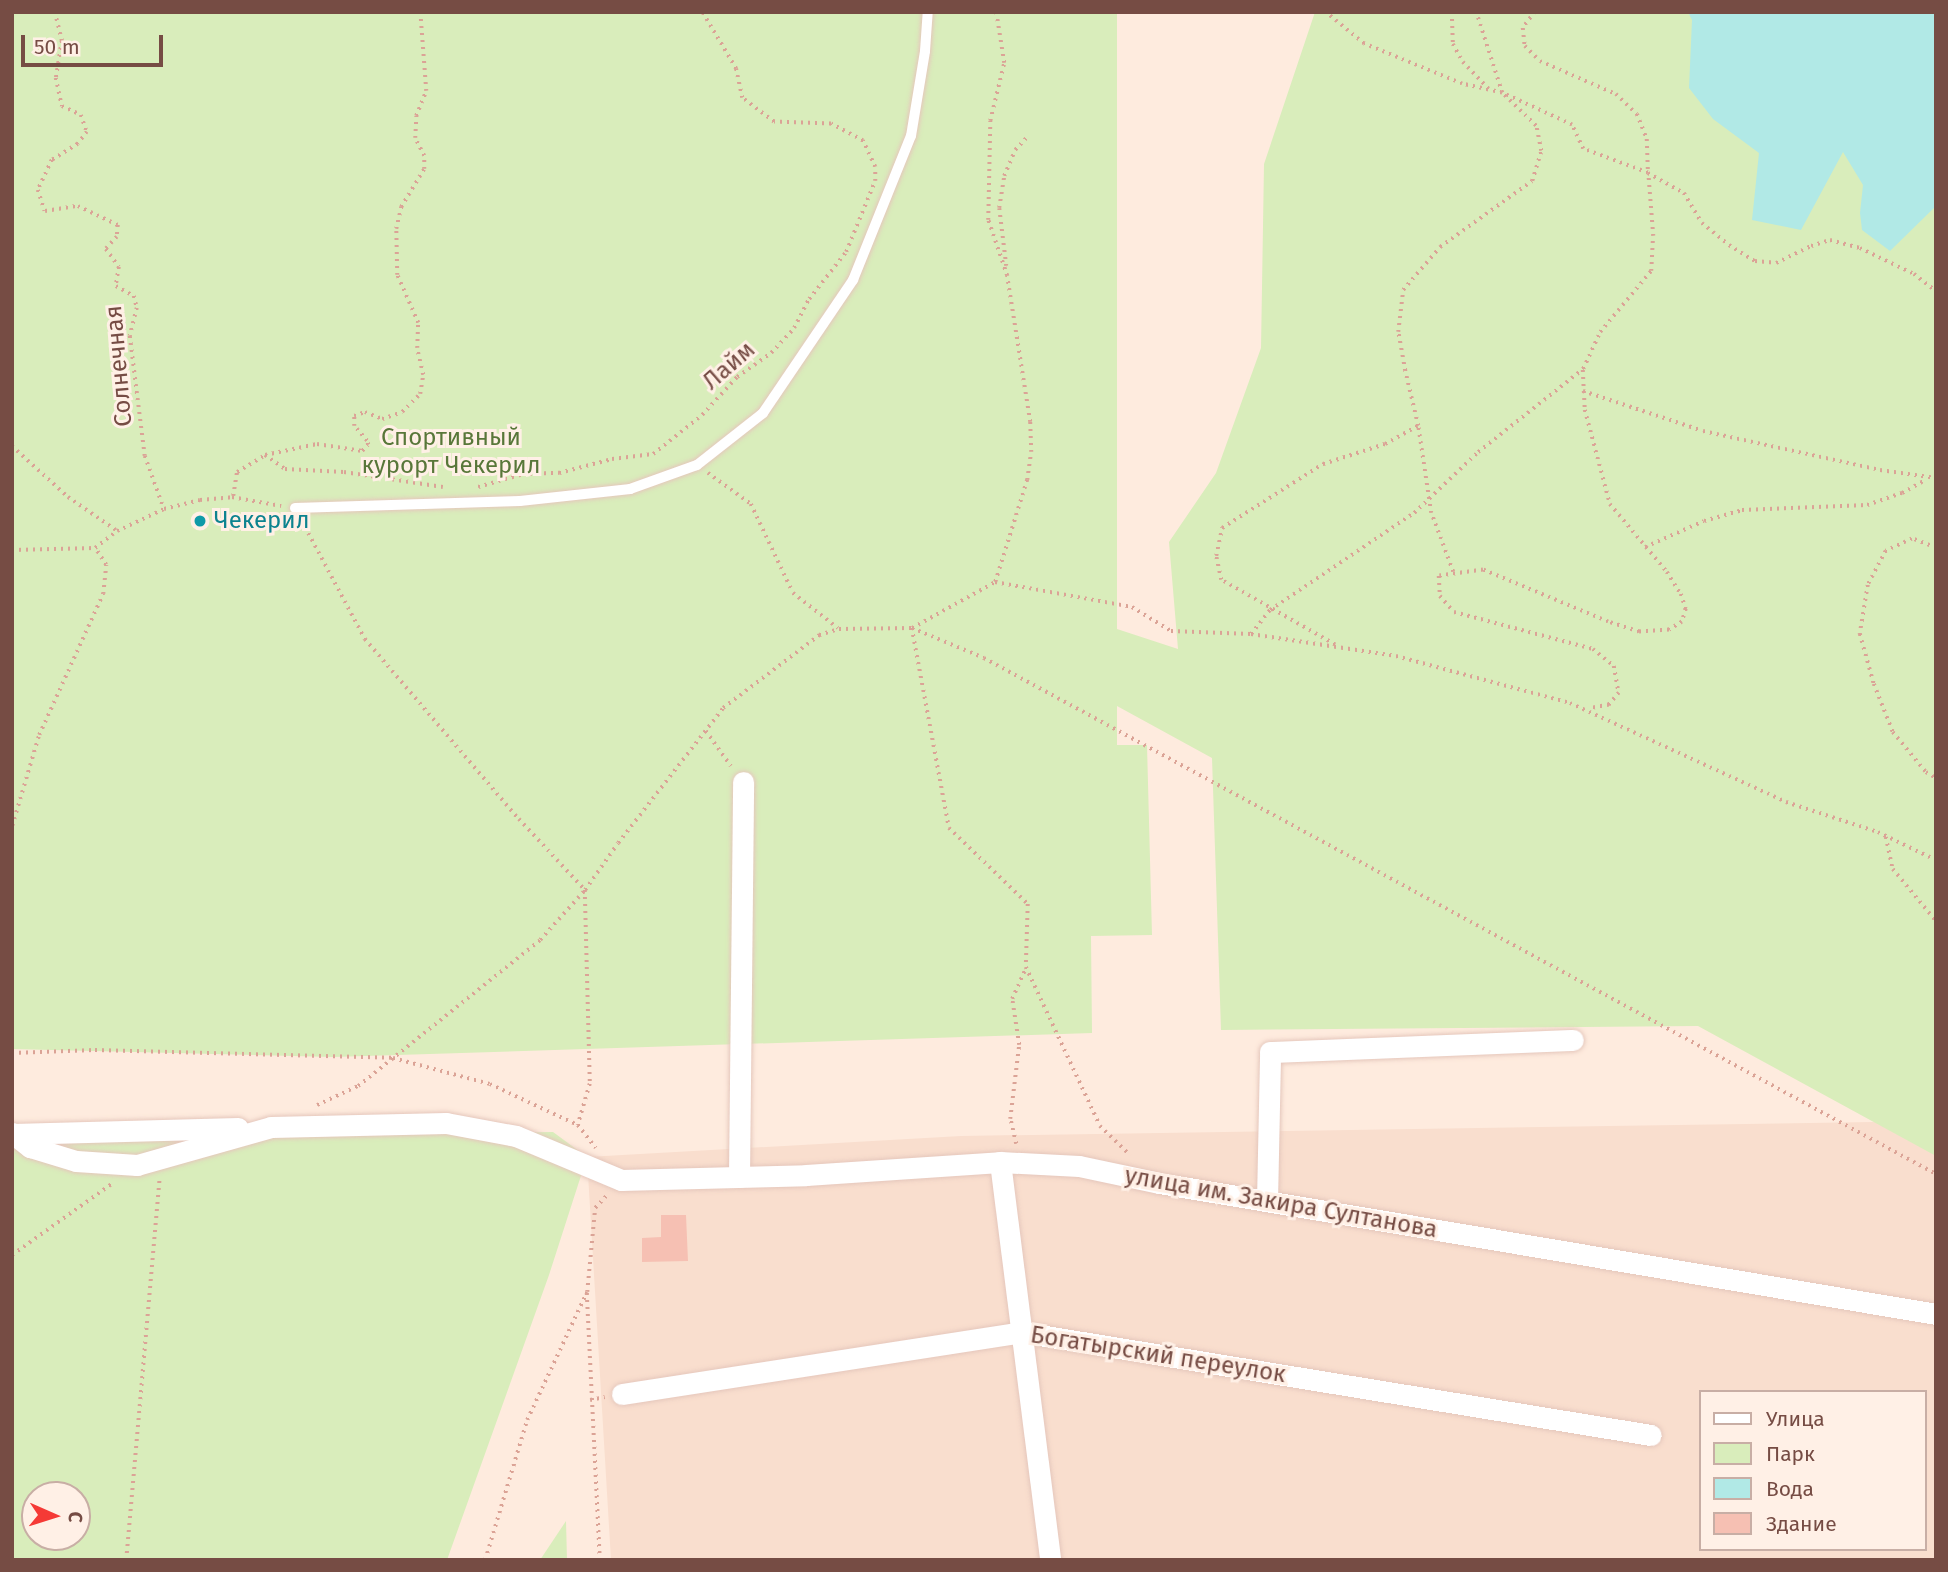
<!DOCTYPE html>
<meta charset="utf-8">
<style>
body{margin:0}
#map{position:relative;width:1948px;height:1572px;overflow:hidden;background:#feebde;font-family:"Fira Sans",sans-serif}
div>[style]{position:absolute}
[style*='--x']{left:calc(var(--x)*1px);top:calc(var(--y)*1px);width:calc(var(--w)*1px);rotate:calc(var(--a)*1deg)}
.residential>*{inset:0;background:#f9dece}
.green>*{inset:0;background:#d9edbb}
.water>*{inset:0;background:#b1e9e6}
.building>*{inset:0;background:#f6c0b3}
.path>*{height:3.5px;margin-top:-1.75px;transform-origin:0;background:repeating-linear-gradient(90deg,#dba396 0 2px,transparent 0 7px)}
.roads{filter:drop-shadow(0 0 2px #e5c7bc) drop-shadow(0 0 2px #e5c7bc)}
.service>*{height:10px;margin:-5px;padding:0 5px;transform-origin:5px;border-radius:5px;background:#fff}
.minor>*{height:21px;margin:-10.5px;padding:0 10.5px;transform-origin:10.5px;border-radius:10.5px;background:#fff}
.dots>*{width:19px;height:19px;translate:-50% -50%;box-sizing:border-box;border:4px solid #fff0e6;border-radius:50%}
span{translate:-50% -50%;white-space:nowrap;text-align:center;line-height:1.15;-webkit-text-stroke:6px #fff0e6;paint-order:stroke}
.street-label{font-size:24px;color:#764c44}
.park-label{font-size:24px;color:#587739}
.culture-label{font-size:24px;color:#0d838f}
.left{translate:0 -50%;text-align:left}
.frame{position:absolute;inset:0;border:14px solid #764c44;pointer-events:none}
.legend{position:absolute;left:1699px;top:1390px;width:228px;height:161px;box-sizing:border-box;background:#fff0e6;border:2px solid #c8aea5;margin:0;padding:9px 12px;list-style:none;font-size:21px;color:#764c44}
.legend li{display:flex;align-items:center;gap:14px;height:35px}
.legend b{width:35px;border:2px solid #c8aea5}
.north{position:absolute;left:21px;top:1481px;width:70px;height:70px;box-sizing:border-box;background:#fff0e6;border:2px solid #c8aea5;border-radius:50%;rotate:93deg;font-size:19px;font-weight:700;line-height:28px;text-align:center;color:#764c44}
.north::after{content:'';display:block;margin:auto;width:24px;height:32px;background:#f53a36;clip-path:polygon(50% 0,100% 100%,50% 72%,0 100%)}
.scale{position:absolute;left:21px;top:35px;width:142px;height:32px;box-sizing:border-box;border:4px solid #764c44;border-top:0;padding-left:9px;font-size:21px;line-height:24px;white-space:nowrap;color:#764c44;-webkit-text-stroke:5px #fff0e6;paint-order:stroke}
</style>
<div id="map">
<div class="residential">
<i style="clip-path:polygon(evenodd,1936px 1121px,1936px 1560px,611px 1560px,587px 1157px,961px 1136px,1936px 1121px,1701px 1392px,1925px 1392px,1925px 1549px,1701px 1549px,1701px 1392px)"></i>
</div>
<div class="green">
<i style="clip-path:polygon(12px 12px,1117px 12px,1117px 629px,1178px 649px,1169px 542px,1216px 473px,1261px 348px,1264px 164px,1315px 12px,1936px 12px,1936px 1156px,1698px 1026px,1221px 1030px,1212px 758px,1117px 706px,1117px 745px,1147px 745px,1152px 935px,1091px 936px,1092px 1033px,333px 1057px,12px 1049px)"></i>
<i style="clip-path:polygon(evenodd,553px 1132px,587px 1157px,549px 1275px,447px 1560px,12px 1560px,12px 1142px,553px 1132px,35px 1495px,77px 1495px,77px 1537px,35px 1537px,35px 1495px)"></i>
<i style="clip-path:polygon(566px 1521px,567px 1560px,540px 1560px)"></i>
</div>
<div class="water">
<i style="clip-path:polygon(1688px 12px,1936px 12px,1936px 206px,1890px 251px,1862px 230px,1860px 213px,1863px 185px,1843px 152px,1801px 230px,1752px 220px,1759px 153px,1713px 119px,1689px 88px,1692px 20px)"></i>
</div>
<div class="building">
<i style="clip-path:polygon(661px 1215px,686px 1215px,688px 1261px,642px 1262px,642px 1238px,661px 1237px)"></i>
</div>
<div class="path">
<i style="--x:55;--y:12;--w:30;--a:76"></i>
<i style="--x:62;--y:41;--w:37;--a:99"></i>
<i style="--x:56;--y:78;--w:29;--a:78"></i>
<i style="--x:62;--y:106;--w:21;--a:25"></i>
<i style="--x:81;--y:115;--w:18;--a:71"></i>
<i style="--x:87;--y:132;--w:15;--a:127"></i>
<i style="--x:78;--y:144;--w:31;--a:148"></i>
<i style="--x:52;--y:160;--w:33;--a:115"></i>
<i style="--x:38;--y:190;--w:22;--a:72"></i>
<i style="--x:45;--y:211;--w:33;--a:-9"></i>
<i style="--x:78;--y:206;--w:44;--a:25.4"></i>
<i style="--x:118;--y:225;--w:12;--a:95"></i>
<i style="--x:117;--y:237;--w:16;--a:133"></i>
<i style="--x:106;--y:249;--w:22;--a:54"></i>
<i style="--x:119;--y:267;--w:19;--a:99"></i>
<i style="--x:116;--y:286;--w:21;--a:29"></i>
<i style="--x:134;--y:296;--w:12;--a:76"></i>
<i style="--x:137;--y:308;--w:29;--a:104"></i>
<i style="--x:130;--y:336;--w:121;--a:82.9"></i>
<i style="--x:145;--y:456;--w:56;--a:70.3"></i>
<i style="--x:1452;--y:12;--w:32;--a:88"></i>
<i style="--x:1453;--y:44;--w:21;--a:61"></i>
<i style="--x:1463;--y:62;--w:37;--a:46"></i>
<i style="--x:1535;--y:12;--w:20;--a:127"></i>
<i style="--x:1523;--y:28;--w:18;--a:84"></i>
<i style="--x:1525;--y:46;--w:21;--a:45"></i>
<i style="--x:1540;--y:61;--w:83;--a:23.5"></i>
<i style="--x:1616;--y:94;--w:29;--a:44"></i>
<i style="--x:1637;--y:114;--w:27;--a:68"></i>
<i style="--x:1647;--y:139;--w:34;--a:88"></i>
<i style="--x:1648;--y:173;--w:41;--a:29.1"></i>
<i style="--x:1684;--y:193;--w:35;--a:59"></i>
<i style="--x:1702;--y:223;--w:35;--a:39"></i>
<i style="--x:1729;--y:245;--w:31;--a:32"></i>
<i style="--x:1755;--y:261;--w:21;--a:5"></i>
<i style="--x:1776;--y:263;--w:39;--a:-26"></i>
<i style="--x:1811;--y:246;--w:20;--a:-18"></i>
<i style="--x:1830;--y:240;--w:31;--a:15"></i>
<i style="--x:1860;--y:248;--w:60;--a:25.7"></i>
<i style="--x:1914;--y:274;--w:28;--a:38"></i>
<i style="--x:1006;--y:266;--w:58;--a:-96.9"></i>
<i style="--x:999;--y:208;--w:32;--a:-81"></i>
<i style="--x:1004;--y:176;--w:28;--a:-67"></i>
<i style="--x:1015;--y:150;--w:19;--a:-47"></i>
<i style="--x:1583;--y:370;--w:40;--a:87.1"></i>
<i style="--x:1585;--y:410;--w:97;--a:75.1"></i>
<i style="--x:1610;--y:504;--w:89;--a:50"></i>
<i style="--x:1667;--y:572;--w:26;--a:58"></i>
<i style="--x:1681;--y:594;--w:16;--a:72"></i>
<i style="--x:1686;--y:609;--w:14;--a:107"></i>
<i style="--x:1682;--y:622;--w:15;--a:148"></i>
<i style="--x:1669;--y:630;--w:30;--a:176"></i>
<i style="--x:1639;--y:632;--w:33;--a:-162"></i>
<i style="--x:1608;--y:622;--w:135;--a:-157.4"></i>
<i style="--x:1483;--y:570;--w:44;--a:172.2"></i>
<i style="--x:1439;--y:576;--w:20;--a:87"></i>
<i style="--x:1440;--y:596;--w:21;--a:49"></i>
<i style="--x:1454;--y:612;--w:144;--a:14.9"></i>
<i style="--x:1593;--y:649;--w:27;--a:39"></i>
<i style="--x:1614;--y:666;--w:27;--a:80"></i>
<i style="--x:1619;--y:693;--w:16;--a:130"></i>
<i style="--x:1609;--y:705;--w:20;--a:169"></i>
<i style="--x:1583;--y:391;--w:126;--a:18.4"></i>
<i style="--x:1703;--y:431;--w:181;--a:12.4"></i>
<i style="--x:1880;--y:470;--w:57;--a:8.1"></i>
<i style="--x:12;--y:446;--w:76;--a:42.3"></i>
<i style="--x:68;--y:497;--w:58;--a:34.5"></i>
<i style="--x:265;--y:455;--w:24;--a:35"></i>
<i style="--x:285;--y:469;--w:59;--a:2.9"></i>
<i style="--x:344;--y:472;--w:100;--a:8.6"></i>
<i style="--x:708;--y:473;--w:53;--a:35.8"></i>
<i style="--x:751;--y:504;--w:98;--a:64.7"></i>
<i style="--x:793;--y:593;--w:57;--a:37.9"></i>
<i style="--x:478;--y:487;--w:47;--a:-16.1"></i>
<i style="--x:523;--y:474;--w:36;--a:-2"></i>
<i style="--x:559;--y:473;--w:55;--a:-14.8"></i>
<i style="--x:612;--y:459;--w:41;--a:-7"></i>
<i style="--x:653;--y:454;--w:63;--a:-38.5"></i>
<i style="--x:702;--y:415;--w:52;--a:-47.4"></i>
<i style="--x:737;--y:377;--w:42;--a:-35.2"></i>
<i style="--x:771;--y:353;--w:34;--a:-47"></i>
<i style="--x:794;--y:328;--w:33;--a:-63"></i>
<i style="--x:809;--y:299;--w:60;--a:-51.8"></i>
<i style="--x:846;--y:252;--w:77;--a:-67.8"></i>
<i style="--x:875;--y:181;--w:14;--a:-90"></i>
<i style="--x:875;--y:167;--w:29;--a:-115"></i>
<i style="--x:863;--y:141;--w:36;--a:-152"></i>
<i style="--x:831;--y:124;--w:57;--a:-178"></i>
<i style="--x:774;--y:122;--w:40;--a:-143"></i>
<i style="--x:742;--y:98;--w:30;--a:-102"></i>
<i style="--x:736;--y:69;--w:66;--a:-120.8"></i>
<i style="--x:233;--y:496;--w:24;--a:-81"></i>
<i style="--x:237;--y:472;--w:33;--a:-31"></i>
<i style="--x:265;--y:455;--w:53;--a:-11.9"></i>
<i style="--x:317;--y:444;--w:46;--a:8.8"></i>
<i style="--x:362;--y:451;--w:8;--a:-45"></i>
<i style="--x:368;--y:445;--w:4;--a:-104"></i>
<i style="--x:367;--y:441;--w:20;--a:-131"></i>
<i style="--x:354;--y:426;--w:10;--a:-90"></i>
<i style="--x:354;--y:416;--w:12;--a:-20"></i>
<i style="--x:365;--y:412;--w:18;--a:22"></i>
<i style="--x:382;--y:419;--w:21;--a:-19"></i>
<i style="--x:402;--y:412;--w:25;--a:-45"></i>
<i style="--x:420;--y:394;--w:19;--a:-81"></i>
<i style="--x:423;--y:375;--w:28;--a:-103"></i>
<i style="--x:417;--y:348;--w:25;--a:-88"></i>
<i style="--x:418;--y:323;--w:52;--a:-113.6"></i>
<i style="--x:397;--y:275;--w:46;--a:-91.2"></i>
<i style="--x:396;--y:229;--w:23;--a:-77"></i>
<i style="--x:401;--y:207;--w:44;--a:-58.8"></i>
<i style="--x:424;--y:169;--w:13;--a:-90"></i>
<i style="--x:424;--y:156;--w:20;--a:-117"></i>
<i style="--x:415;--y:138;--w:22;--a:-87"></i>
<i style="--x:416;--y:116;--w:27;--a:-68"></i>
<i style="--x:426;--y:91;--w:79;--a:-94.3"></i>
<i style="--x:302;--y:521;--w:134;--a:61.9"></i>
<i style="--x:365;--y:639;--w:237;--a:49.5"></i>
<i style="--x:519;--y:819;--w:97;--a:47.1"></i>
<i style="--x:585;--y:890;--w:194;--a:88.5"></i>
<i style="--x:590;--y:1084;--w:43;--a:106.3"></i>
<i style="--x:578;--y:1125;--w:29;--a:52"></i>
<i style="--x:1645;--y:547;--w:64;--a:-23.8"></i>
<i style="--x:1704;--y:521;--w:40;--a:-16"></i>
<i style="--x:1742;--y:510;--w:125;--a:-2.3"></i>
<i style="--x:1867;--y:505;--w:37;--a:-19"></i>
<i style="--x:1902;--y:493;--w:26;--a:-29"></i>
<i style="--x:1936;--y:548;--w:26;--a:-159"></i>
<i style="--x:1912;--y:539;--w:29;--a:155"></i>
<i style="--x:1886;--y:551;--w:38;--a:118"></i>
<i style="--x:1868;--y:585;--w:50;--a:99.3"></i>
<i style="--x:1860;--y:634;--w:52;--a:74.4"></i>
<i style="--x:1874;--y:684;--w:52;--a:68.4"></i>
<i style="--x:1893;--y:732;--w:52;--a:50.5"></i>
<i style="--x:1926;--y:772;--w:12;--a:31"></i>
<i style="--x:12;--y:550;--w:83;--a:-1.4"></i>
<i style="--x:95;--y:548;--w:28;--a:-38"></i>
<i style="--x:117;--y:531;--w:52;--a:-25.1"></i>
<i style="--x:164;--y:509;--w:37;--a:-14"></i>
<i style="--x:200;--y:500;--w:32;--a:-5"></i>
<i style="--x:232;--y:497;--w:50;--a:10.4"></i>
<i style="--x:1453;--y:572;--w:63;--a:-110.4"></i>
<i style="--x:1431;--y:513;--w:88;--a:-98.5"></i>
<i style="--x:1418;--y:426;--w:57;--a:-103.3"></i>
<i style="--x:1405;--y:371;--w:40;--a:-100"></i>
<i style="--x:1398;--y:332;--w:42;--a:-83.2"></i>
<i style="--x:1403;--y:290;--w:57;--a:-49.3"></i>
<i style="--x:1440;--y:247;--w:113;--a:-35.7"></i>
<i style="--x:1532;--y:181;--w:31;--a:-73"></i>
<i style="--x:1541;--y:151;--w:25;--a:-101"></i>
<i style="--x:1536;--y:126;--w:47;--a:-135.9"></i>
<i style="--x:1502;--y:93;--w:85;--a:-107.8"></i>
<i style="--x:995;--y:582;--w:139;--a:10.3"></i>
<i style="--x:1132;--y:607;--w:46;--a:31.6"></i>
<i style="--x:1171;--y:631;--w:80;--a:2.1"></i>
<i style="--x:1251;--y:634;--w:147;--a:8.6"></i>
<i style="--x:1396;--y:656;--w:180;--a:15.1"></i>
<i style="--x:1570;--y:703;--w:238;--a:24.6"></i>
<i style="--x:1786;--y:802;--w:97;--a:18.1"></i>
<i style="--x:1878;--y:832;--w:64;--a:25.8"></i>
<i style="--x:912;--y:628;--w:95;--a:-29"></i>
<i style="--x:995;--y:582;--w:107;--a:-72.6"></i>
<i style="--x:1027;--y:480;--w:28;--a:-82"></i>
<i style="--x:1031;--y:452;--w:30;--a:-92"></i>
<i style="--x:1030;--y:422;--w:148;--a:-99"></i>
<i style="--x:1007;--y:276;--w:59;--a:-108.7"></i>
<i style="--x:988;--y:220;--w:99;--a:-88.8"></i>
<i style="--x:990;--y:121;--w:60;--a:-76.4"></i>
<i style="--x:1004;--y:63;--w:52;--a:-98.9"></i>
<i style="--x:912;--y:628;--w:203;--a:79.5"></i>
<i style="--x:949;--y:828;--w:110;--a:43.9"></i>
<i style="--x:1028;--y:904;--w:63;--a:91.8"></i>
<i style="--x:1026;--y:967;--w:175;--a:65"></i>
<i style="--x:1100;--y:1126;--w:42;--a:44"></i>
<i style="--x:1251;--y:634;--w:31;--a:-52"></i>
<i style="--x:1270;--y:610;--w:174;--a:-34"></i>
<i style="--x:1414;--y:513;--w:88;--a:-43.6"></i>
<i style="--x:1478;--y:452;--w:134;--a:-38.3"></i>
<i style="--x:1583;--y:369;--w:41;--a:-65.3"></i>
<i style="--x:1600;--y:332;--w:80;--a:-50.1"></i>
<i style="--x:1651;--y:271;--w:35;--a:-87"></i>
<i style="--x:1653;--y:236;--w:63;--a:-94.5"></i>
<i style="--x:1648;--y:173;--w:69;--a:-159.7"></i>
<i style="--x:1583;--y:149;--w:26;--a:-115"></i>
<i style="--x:1572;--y:125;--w:77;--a:-155.4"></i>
<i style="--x:1502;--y:93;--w:41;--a:-167.3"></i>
<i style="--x:1462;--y:84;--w:106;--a:-157.8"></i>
<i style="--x:1364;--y:44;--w:50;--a:-140.6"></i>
<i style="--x:1335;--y:645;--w:131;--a:-150.3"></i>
<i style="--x:1221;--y:580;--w:25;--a:-102"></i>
<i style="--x:1216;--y:556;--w:29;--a:-78"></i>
<i style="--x:1222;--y:528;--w:120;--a:-32.4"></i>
<i style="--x:1323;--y:464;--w:65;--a:-17.9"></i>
<i style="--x:1385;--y:444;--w:37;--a:-29"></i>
<i style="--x:706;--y:731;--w:43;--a:54.5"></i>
<i style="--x:12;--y:826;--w:95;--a:-73.5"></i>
<i style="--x:39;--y:735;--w:155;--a:-65.6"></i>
<i style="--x:103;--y:594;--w:29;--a:-84"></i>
<i style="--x:106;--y:565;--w:20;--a:-123"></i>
<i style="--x:1886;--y:837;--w:33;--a:78"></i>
<i style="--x:1893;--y:869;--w:67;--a:50.4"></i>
<i style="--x:12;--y:1053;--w:83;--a:-2.1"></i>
<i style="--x:95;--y:1050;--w:298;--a:1.5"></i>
<i style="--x:393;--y:1058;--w:100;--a:15"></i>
<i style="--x:490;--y:1084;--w:97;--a:25"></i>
<i style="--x:317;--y:1105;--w:45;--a:-24.9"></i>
<i style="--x:358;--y:1086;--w:233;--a:-38.7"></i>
<i style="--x:540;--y:940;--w:67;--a:-48"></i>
<i style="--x:585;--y:890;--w:57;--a:-54.9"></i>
<i style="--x:618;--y:843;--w:171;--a:-52.1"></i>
<i style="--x:723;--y:708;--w:121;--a:-37.2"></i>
<i style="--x:819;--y:635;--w:21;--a:-17"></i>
<i style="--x:839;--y:629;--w:73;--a:-0.8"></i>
<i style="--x:912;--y:628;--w:78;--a:22.6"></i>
<i style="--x:984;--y:658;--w:1083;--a:28.46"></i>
<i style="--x:1016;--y:1144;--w:26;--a:-103"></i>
<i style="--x:1010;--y:1119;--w:75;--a:-83.1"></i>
<i style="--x:1019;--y:1045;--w:47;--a:-98.7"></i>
<i style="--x:1012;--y:999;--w:34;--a:-66"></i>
<i style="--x:12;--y:1255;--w:124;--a:-35.5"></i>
<i style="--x:587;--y:1293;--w:267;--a:87.2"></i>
<i style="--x:590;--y:1400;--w:15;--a:-11"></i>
<i style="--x:126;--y:1560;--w:382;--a:-85"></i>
<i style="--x:485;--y:1560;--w:146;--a:-73.3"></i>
<i style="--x:527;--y:1420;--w:141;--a:-64.9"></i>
<i style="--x:587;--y:1292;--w:84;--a:-84.6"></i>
<i style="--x:595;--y:1208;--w:18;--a:-47"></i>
</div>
<div class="roads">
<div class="service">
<i style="--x:295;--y:508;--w:225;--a:-1.8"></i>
<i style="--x:520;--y:501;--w:111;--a:-6.2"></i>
<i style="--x:630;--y:489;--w:71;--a:-19.7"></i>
<i style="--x:697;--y:465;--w:84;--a:-38.2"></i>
<i style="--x:763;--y:413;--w:161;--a:-55.9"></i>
<i style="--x:853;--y:280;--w:155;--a:-68.1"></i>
<i style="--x:911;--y:136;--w:86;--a:-80.6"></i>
<i style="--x:925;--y:51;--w:39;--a:-86"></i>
</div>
<div class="minor">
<i style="--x:12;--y:1133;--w:23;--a:38"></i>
<i style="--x:30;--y:1147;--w:48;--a:16.9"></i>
<i style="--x:76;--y:1161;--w:61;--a:3.8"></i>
<i style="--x:137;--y:1165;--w:139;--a:-15.8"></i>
<i style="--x:271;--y:1127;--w:175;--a:-1.3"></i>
<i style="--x:446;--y:1123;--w:71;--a:10.5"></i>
<i style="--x:516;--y:1136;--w:114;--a:22.7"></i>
<i style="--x:621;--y:1180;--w:185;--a:-1.5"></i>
<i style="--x:806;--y:1175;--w:194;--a:-3.8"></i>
<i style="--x:1000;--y:1162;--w:79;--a:2.9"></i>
<i style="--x:1079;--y:1166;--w:82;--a:12"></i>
<i style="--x:1159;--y:1183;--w:788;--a:9.57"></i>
<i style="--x:12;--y:1134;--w:226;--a:-1.5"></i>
<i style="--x:1000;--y:1162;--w:401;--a:82.8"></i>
<i style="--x:739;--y:1177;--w:395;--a:-89.4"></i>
<i style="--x:1267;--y:1201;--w:149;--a:-88.8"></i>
<i style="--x:1270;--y:1052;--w:303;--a:-2.3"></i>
<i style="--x:622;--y:1394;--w:404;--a:-8.8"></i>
<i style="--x:1021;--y:1332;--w:638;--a:9.29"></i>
</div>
</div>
<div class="dots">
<i style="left:200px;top:521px;background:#0f9aa8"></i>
</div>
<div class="street-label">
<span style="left:119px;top:366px;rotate:-95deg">Солнечная</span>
<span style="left:729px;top:366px;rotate:-41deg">Лайм</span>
<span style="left:1281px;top:1203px;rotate:10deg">улица им. Закира Султанова</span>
<span style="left:1158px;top:1355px;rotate:9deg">Богатырский переулок</span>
</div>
<div class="park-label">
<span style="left:451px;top:452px">Спортивный<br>курорт Чекерил</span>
</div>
<div class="culture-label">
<span class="left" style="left:214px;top:521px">Чекерил</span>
</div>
<div class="frame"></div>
<ul class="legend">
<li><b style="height:9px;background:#fff"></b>Улица</li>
<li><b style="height:19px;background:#d9edbb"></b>Парк</li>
<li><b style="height:19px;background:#b1e9e6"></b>Вода</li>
<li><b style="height:19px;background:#f6c0b3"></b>Здание</li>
</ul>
<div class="north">С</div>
<div class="scale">50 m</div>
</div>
